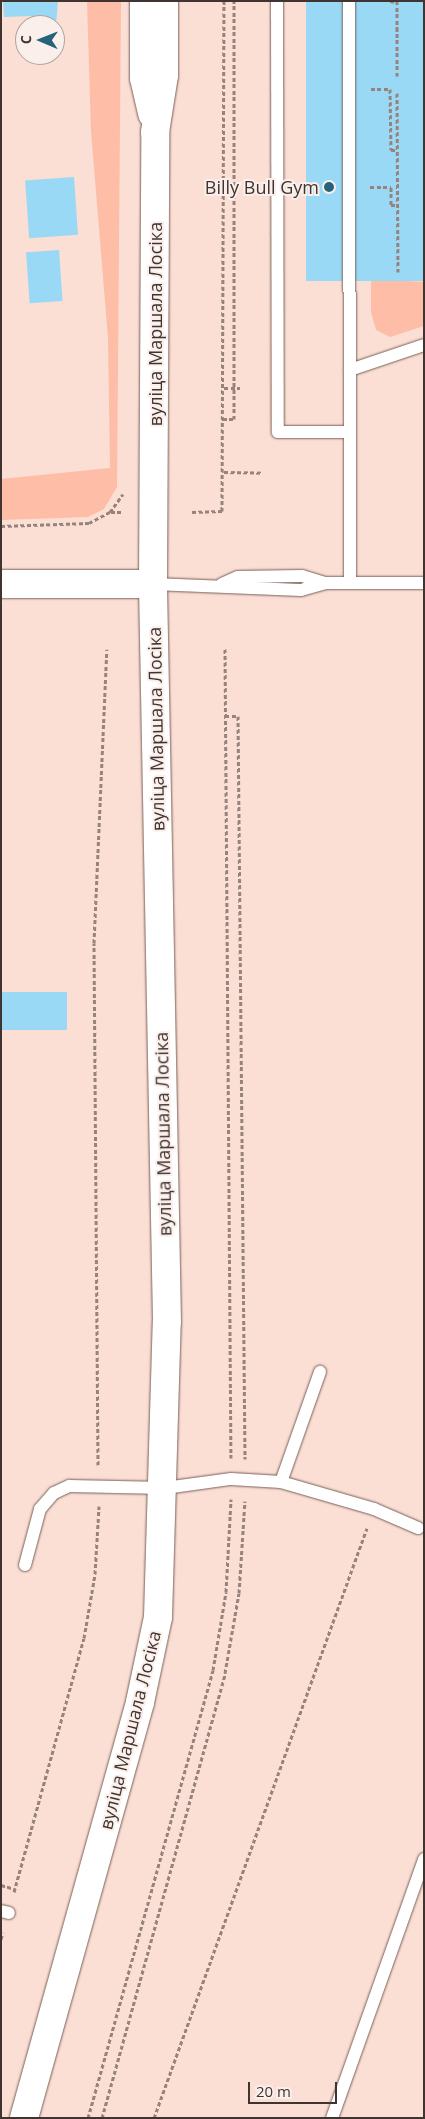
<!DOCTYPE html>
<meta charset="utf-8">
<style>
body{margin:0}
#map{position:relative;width:425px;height:2119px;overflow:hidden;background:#fbded4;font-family:"Open Sans",sans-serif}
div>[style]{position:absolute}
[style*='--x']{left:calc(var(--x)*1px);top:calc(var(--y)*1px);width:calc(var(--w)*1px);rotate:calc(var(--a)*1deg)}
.green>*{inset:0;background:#fdbda7}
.building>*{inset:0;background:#99d9f6;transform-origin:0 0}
.path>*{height:3px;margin-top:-1.5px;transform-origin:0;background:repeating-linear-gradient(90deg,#97837c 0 4px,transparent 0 6.5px)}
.roads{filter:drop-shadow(0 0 1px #796057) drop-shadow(0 0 1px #796057)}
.lane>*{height:12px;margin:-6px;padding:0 6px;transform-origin:6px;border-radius:6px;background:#fff}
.secondary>*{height:28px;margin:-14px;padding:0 14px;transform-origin:14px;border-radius:14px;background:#fff}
.dots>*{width:14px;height:14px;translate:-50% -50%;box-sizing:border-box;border:2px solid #fbefeb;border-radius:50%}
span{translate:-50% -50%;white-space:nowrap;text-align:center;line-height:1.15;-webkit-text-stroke:4px #fbefeb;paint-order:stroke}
.poi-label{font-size:18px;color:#403430}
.right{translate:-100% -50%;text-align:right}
.street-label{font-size:18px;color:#403430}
.frame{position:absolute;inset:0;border:2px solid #403430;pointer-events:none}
.north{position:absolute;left:15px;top:15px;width:50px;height:50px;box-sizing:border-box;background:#fbefeb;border:1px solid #b0a4a0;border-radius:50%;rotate:271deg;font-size:14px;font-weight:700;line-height:20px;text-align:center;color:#403430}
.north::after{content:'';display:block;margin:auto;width:18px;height:22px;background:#26627a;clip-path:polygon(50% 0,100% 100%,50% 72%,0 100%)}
.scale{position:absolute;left:248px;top:2082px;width:89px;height:22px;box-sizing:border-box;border:2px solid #403430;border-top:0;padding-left:6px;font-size:15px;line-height:18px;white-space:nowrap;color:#403430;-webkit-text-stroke:4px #fbefeb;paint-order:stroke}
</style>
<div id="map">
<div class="green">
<i style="clip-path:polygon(87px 1px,121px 1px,117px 487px,104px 509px,88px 517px,1px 520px,1px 479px,110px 468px,108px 338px,91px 131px)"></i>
<i style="clip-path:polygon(388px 207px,388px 280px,424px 282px,424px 326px,390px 337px,376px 330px,371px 312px,371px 214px)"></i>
</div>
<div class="building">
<i style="clip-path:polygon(3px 1px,58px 1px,56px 25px,32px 25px,32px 16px,4px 17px)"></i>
<i style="left:306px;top:1px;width:118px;height:280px"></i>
<i style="clip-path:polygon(57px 44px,57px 57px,34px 58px,55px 55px)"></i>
<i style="left:74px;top:177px;width:58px;height:49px;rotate:86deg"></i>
<i style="left:59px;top:250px;width:51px;height:33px;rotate:86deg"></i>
<i style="left:2px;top:992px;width:65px;height:38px"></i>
</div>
<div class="path">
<i style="--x:390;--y:1;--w:7;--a:8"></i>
<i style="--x:397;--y:1;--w:75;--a:90"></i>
<i style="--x:371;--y:89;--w:19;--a:0"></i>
<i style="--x:390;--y:89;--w:61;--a:89.1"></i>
<i style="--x:391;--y:150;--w:6;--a:0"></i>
<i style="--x:397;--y:93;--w:179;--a:89.7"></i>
<i style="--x:370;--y:187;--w:21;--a:0"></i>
<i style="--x:391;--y:187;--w:18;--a:90"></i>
<i style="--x:391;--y:205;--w:7;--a:0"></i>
<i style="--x:224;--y:388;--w:16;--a:0"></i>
<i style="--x:223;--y:419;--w:11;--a:0"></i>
<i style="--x:234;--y:419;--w:418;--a:-90"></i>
<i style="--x:224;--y:472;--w:39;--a:1"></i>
<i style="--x:111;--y:512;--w:13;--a:0"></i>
<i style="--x:192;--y:512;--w:30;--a:-2"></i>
<i style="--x:222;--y:511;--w:510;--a:-89.78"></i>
<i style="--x:1;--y:526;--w:88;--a:-2"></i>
<i style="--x:89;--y:523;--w:24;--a:-28"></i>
<i style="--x:110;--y:512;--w:22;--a:-54"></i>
<i style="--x:225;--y:649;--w:809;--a:89.58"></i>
<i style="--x:225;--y:716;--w:13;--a:0"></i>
<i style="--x:238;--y:716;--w:743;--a:89.46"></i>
<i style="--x:98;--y:1465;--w:522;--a:-90.44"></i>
<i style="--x:94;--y:943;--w:294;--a:-87.5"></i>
<i style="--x:1;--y:1885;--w:15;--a:16"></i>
<i style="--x:14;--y:1892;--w:263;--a:-74.6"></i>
<i style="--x:84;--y:1638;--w:65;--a:-80.2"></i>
<i style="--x:95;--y:1574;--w:68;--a:-86.6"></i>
<i style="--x:1;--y:1939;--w:7;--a:-74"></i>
<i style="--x:88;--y:2118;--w:465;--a:-74.4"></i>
<i style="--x:213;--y:1670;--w:79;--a:-80.5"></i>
<i style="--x:226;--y:1592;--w:93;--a:-86.9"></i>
<i style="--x:102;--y:2118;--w:462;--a:-74.5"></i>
<i style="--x:225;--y:1673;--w:81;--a:-80.1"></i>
<i style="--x:239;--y:1593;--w:92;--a:-86.3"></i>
<i style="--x:154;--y:2118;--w:627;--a:-70.15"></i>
</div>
<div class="roads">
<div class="lane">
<i style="--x:277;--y:1;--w:431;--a:89.9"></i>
<i style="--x:278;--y:432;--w:72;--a:0"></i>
<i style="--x:349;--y:1;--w:582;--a:89.9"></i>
<i style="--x:350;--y:370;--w:78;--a:-18.7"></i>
<i style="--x:153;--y:584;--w:148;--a:2.3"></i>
<i style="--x:301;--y:590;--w:25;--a:-16"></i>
<i style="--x:325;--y:583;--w:99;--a:0"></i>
<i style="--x:222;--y:584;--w:17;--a:-24"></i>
<i style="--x:238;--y:577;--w:64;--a:-0.9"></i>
<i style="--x:302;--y:576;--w:24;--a:17"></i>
<i style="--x:281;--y:1482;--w:97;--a:16.2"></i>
<i style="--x:374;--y:1509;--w:48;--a:23.4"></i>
<i style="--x:25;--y:1565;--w:58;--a:-75"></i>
<i style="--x:40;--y:1509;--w:21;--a:-49"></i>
<i style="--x:54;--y:1493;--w:17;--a:-25"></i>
<i style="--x:69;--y:1486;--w:96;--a:1.2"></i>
<i style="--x:165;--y:1488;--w:67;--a:-7.8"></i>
<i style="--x:231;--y:1479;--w:50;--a:3.4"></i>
<i style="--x:281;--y:1482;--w:117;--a:-70.5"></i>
<i style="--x:1;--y:1911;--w:8;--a:14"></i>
<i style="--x:332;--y:2118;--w:275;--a:-70.4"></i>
</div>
<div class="secondary">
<i style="--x:144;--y:1;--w:77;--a:90"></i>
<i style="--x:144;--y:78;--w:37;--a:77"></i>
<i style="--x:1;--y:584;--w:152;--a:0"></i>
<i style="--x:24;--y:2118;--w:432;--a:-74.4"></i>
<i style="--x:140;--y:1702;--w:87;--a:-78"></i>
<i style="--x:158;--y:1617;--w:295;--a:-88.3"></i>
<i style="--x:167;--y:1322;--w:738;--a:-91.09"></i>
<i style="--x:153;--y:584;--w:452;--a:-89.7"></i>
<i style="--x:155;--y:132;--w:58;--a:-81"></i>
<i style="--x:164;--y:75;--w:74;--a:-90"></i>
</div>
</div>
<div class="dots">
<i style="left:329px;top:187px;background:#26627a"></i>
</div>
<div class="poi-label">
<span class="right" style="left:319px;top:187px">Billy Bull Gym</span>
</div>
<div class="street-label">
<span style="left:155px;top:324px;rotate:-90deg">вуліца Маршала Лосіка</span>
<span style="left:156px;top:729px;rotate:-91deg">вуліца Маршала Лосіка</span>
<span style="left:163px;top:1134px;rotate:-91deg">вуліца Маршала Лосіка</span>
<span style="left:130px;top:1730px;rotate:-76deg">вуліца Маршала Лосіка</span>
</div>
<div class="frame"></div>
<div class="north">С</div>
<div class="scale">20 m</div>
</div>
